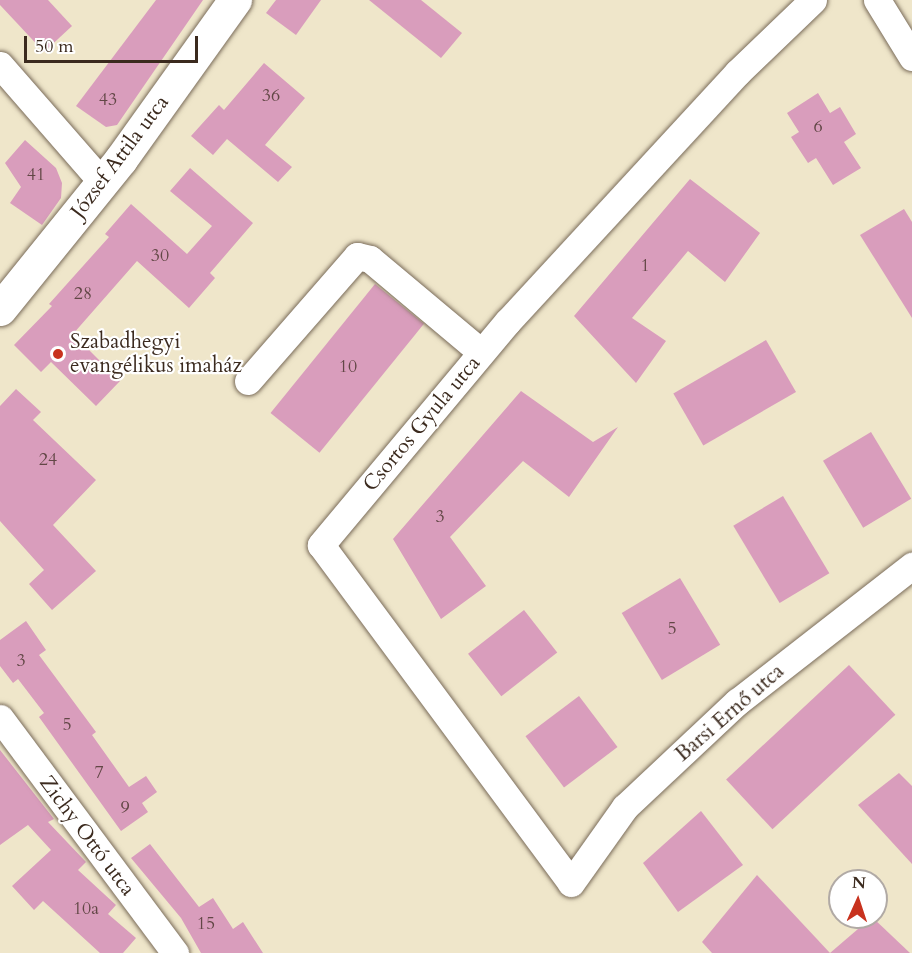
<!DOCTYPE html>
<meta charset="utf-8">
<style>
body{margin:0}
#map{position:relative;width:912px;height:953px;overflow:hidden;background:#efe6ca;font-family:Cardo,serif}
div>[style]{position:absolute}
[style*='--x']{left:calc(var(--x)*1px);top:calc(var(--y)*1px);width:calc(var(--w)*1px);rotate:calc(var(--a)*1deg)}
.building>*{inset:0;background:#d99dbc;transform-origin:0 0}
.roads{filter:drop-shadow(0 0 2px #7a6c5a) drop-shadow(0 0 2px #7a6c5a)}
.minor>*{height:27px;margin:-13.5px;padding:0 13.5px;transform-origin:13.5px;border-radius:13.5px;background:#fff}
.tertiary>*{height:33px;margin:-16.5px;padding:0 16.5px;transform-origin:16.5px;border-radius:16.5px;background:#fff}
.dots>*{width:16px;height:16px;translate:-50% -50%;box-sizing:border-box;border:3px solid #fff;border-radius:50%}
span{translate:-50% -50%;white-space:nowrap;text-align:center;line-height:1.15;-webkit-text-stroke:4.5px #fff;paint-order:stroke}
.number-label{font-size:18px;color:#624746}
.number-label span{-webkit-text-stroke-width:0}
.street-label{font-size:21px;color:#3b2a1e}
.poi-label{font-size:21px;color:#3b2a1e}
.left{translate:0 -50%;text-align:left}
.north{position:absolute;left:828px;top:869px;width:60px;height:60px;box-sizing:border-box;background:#fff;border:2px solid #b1aaa5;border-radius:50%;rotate:3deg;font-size:16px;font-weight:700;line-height:24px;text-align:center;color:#3b2a1e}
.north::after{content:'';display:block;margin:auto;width:21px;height:27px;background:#c8321e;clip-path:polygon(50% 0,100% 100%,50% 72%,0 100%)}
.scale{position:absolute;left:24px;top:36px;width:174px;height:27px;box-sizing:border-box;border:3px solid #3b2a1e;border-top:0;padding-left:8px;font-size:18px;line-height:21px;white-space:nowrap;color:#3b2a1e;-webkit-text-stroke:4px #fff;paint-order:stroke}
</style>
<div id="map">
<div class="building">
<i style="clip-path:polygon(0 0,48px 0,72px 26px,44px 52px,0 5px)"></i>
<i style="clip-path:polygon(156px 0,203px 0,117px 125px,106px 127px,76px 106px)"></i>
<i style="clip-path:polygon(276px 0,321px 0,296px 35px,266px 13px)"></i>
<i style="clip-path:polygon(369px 0,421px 0,462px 33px,441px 58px)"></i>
<i style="clip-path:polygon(264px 63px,305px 98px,265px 145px,292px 167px,278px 182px,227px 139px,213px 155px,191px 136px,219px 105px,224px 110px)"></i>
<i style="clip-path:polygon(818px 93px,830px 113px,840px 107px,856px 134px,844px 142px,861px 168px,833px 185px,816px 158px,808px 163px,791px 137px,799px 132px,787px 113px)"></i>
<i style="clip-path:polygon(25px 140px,56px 168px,62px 183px,61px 198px,42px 225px,10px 203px,21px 187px,5px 163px)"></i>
<i style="clip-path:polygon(190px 168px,253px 223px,210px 273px,215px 278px,189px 308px,137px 261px,73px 334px,120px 381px,96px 406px,51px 362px,41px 372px,14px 345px,52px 306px,49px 304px,109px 237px,105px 234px,131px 204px,187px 254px,212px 226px,170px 191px)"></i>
<i style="clip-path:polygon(690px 179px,760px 233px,725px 282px,688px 251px,632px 318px,666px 341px,636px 383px,574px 316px)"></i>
<i style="clip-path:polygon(904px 209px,912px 222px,912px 318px,860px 235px)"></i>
<i style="left:375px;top:284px;width:63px;height:166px;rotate:39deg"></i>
<i style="left:766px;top:340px;width:60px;height:107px;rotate:60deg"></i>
<i style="clip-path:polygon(16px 389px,41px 412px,33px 420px,96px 480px,53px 525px,96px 571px,52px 610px,29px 584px,44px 570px,0 521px,0 406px)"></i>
<i style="clip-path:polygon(521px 391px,593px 442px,618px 427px,569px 497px,523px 461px,450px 537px,486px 586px,441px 619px,393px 539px)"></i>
<i style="left:871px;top:432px;width:78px;height:56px;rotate:59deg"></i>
<i style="left:783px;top:496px;width:90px;height:58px;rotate:59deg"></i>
<i style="left:680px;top:578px;width:78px;height:68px;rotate:59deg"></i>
<i style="left:524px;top:610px;width:54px;height:71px;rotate:52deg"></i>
<i style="clip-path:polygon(26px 621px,46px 650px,39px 655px,96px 732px,92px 735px,129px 787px,146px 776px,157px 792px,142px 803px,148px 812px,121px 831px,39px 717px,44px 713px,18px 679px,13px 683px,0 666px,0 640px)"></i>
<i style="left:849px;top:665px;width:68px;height:168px;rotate:47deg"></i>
<i style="left:579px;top:696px;width:64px;height:67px;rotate:53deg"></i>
<i style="clip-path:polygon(0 750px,54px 819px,48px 822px,86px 862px,78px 870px,116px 905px,108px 914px,136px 938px,123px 953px,100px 953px,43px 901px,34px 910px,12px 886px,51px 850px,28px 825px,0 845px)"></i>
<i style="clip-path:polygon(899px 773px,912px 786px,912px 864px,858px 805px)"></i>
<i style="clip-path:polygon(701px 811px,743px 865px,678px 912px,643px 863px)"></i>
<i style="clip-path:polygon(150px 844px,199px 907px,213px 898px,233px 929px,243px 922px,263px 953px,201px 953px,181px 918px,131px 858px)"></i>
<i style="clip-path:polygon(757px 875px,830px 953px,712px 953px,702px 942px)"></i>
<i style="clip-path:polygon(872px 917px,910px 953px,830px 953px)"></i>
</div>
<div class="roads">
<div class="minor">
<i style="--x:813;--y:0;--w:105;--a:136.2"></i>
<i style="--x:737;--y:73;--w:338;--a:132.7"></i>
<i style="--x:508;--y:321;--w:292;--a:129.9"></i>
<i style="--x:321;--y:545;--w:420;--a:53.5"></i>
<i style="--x:571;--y:883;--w:93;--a:-54.6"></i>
<i style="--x:625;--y:807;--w:154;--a:-43.2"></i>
<i style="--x:737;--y:702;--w:222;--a:-37.9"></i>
<i style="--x:877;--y:0;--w:67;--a:58.4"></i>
<i style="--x:0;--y:65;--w:157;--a:48.9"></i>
<i style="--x:248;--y:381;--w:166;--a:-48.9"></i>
<i style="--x:357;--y:256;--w:13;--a:13"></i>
<i style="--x:370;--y:259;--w:145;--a:40"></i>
<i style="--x:0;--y:718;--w:293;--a:53.3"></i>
</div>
<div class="tertiary">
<i style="--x:0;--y:309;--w:193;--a:-51.1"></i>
<i style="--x:121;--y:159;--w:196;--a:-54.4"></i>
</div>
</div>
<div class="dots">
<i style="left:58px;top:354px;background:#c8321e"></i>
</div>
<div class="number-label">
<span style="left:271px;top:96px">36</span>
<span style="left:108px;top:100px">43</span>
<span style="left:818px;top:127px">6</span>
<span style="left:36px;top:175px">41</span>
<span style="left:160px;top:256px">30</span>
<span style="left:645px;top:266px">1</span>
<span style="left:83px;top:294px">28</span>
<span style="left:348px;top:367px">10</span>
<span style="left:48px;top:460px">24</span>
<span style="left:440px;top:517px">3</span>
<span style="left:672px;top:629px">5</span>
<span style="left:21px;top:661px">3</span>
<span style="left:67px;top:725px">5</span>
<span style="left:99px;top:773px">7</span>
<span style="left:125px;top:808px">9</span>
<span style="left:86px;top:909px">10a</span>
<span style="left:206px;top:924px">15</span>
</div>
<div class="street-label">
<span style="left:120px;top:157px;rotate:-53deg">József Attila utca</span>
<span style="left:422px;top:424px;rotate:-50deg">Csortos Gyula utca</span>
<span style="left:730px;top:713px;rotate:-41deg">Barsi Ernő utca</span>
<span style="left:87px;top:836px;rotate:53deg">Zichy Ottó utca</span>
</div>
<div class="poi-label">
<span class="left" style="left:70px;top:354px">Szabadhegyi<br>evangélikus imaház</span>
</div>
<div class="north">N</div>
<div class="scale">50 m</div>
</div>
